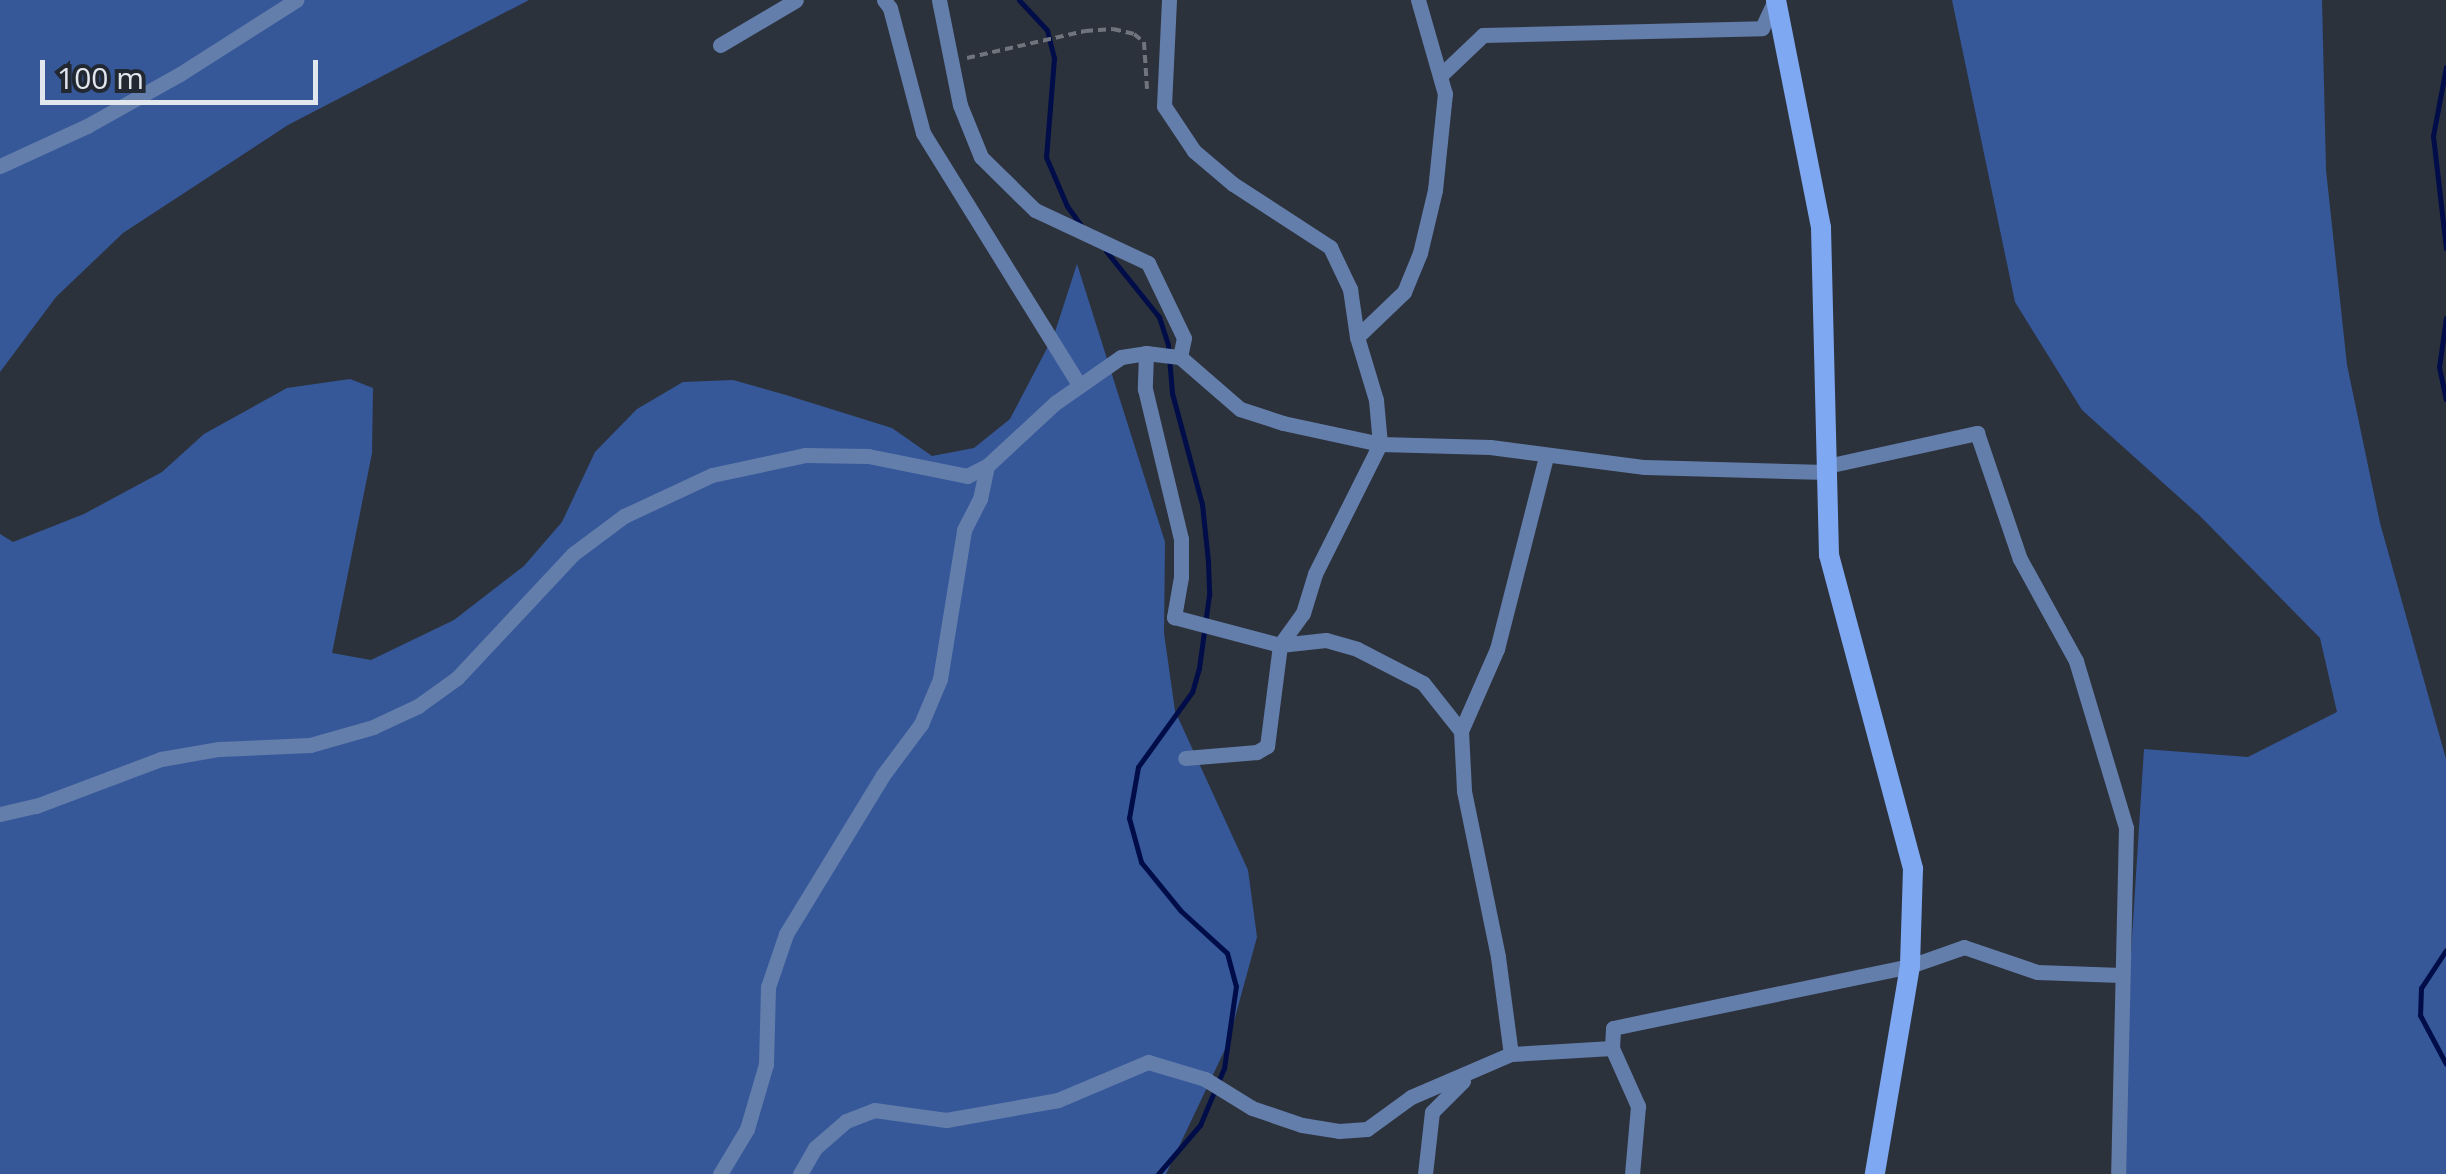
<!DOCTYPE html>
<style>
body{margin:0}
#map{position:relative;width:2446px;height:1174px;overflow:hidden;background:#2c323c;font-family:"Open Sans",sans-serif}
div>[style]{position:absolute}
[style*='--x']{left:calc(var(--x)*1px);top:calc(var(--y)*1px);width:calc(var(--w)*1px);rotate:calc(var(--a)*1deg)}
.forest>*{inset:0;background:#365899}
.stream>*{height:5px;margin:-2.5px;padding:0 2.5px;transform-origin:2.5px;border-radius:2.5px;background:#000d49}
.path>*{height:4px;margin-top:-2px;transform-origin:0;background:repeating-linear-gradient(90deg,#6f747d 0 8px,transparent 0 13px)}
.street>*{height:15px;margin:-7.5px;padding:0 7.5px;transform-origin:7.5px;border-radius:7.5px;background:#647eac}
.secondary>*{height:20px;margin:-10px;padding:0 10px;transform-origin:10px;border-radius:10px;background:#7fa8f2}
span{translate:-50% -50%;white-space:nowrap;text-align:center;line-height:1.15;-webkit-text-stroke:8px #222832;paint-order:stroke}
.scale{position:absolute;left:40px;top:60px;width:278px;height:45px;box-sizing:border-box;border:5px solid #e2e6ed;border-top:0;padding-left:12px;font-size:30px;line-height:35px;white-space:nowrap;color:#e2e6ed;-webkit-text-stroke:8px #222832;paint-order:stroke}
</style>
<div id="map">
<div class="forest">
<i style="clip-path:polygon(0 0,529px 0,288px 125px,123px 233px,56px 297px,0 372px)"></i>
<i style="clip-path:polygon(1952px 0,2322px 0,2326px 170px,2347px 365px,2380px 523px,2446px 759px,2446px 1174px,2125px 1174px,2130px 969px,2144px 749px,2248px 757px,2337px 712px,2320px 638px,2200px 516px,2082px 410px,2015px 302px)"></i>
<i style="clip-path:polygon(1077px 264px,1165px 542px,1164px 633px,1175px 711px,1248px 870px,1257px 937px,1228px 1043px,1166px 1174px,0 1174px,0 534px,13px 542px,84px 514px,162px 472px,204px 434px,287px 388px,350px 379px,373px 388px,372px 453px,332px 653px,371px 660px,454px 620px,524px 566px,562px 522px,595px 452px,637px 409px,683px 382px,733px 380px,786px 395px,892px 428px,932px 456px,974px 448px,1010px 419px,1054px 335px)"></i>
</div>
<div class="stream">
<i style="--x:1019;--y:0;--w:41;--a:47"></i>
<i style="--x:1047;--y:30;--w:29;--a:76"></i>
<i style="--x:1054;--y:58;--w:99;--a:94.6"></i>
<i style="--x:1046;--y:157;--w:53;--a:66.8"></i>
<i style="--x:1067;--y:206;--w:24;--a:54"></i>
<i style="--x:2446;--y:67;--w:70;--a:100.7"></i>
<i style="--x:2433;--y:136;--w:113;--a:83.4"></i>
<i style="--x:1106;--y:251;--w:85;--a:51.2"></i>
<i style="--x:1159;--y:317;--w:29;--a:72"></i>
<i style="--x:1168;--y:345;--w:48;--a:85.2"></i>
<i style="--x:1172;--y:393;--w:115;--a:74.9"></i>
<i style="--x:1202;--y:504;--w:57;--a:84"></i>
<i style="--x:1208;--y:561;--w:34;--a:88"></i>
<i style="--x:1209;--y:595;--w:74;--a:97.8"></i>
<i style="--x:1199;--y:668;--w:25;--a:106"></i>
<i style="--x:1192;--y:692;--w:92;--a:125.8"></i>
<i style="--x:1138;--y:767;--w:52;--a:100"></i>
<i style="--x:1129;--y:818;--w:46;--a:74.7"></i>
<i style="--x:1141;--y:862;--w:63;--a:50.8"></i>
<i style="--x:1181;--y:911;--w:62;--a:42.4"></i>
<i style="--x:1227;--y:953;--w:34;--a:75"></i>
<i style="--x:1236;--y:986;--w:83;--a:98.3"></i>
<i style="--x:1224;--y:1068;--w:62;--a:112.8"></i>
<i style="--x:1200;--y:1125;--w:65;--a:130.6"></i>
<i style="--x:2446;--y:318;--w:49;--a:98.1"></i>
<i style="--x:2439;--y:367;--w:33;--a:78"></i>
<i style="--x:2446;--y:950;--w:45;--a:123.3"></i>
<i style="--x:2421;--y:988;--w:27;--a:92"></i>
<i style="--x:2420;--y:1015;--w:55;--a:62"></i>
</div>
<div class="path">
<i style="--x:967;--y:58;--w:121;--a:-12.9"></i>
<i style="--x:1085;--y:31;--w:28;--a:-4"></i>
<i style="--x:1113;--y:29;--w:22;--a:13"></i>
<i style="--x:1134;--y:34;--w:13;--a:39"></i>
<i style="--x:1144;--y:42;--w:47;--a:86.3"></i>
</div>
<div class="street">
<i style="--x:884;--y:0;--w:10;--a:53"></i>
<i style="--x:890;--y:8;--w:129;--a:75.2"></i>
<i style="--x:923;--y:133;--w:296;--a:58.2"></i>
<i style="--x:939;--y:0;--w:107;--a:78.7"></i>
<i style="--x:960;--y:105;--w:56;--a:68"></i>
<i style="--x:981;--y:157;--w:76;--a:44.5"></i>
<i style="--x:1035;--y:210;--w:125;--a:25.1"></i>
<i style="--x:1148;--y:263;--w:83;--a:64.4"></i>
<i style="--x:1184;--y:338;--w:19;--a:102"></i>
<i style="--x:1169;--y:0;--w:106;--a:92.7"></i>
<i style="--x:1164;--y:106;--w:54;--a:56.3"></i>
<i style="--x:1194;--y:151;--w:51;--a:40.2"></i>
<i style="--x:1233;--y:184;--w:116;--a:33"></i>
<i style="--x:1330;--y:247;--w:47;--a:64.5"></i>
<i style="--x:1350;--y:289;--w:49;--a:81.7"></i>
<i style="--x:1357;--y:337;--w:66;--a:73.2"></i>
<i style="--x:1376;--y:400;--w:44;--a:84.8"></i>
<i style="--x:1380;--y:444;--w:145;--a:116.6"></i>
<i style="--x:1315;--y:574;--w:41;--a:107.1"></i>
<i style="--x:1303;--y:613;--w:39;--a:126"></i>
<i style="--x:1280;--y:645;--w:46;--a:-6.2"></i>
<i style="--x:1326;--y:640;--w:32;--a:16"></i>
<i style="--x:1357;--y:649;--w:74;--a:27.3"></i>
<i style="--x:1423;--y:683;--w:61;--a:51.6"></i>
<i style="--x:1461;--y:731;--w:60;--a:87.1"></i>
<i style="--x:1464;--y:791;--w:169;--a:78.4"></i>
<i style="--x:1498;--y:957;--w:98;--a:82.4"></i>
<i style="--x:1511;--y:1054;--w:101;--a:-3.4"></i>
<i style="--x:1612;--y:1048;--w:20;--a:-87"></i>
<i style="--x:1613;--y:1028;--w:303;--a:-11.8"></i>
<i style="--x:1910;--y:966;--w:57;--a:-19.4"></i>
<i style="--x:1964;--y:947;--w:77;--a:18.9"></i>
<i style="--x:2037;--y:972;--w:84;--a:2"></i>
<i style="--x:720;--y:45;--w:88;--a:-30.6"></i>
<i style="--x:1441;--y:75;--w:58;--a:-43.6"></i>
<i style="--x:1483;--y:35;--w:279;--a:-1.4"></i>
<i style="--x:1762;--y:28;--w:31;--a:-65"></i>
<i style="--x:0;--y:166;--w:96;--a:-24.7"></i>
<i style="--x:87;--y:126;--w:107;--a:-29.2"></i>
<i style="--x:180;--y:74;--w:138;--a:-32.5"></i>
<i style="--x:1357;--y:337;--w:65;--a:-43.8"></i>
<i style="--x:1404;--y:292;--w:42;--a:-67.7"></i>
<i style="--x:1420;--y:253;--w:65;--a:-76.6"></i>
<i style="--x:1435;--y:190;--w:97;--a:-84.1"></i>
<i style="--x:1445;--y:94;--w:98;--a:-106"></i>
<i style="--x:1146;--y:353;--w:36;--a:92"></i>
<i style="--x:1145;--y:389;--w:154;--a:76.5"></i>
<i style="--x:1181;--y:539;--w:38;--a:90"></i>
<i style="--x:1181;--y:577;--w:41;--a:99.9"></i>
<i style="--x:1174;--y:617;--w:110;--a:14.8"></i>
<i style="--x:1280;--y:645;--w:102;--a:97.3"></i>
<i style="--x:1267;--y:746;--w:12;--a:149"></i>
<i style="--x:1257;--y:752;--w:72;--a:175.2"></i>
<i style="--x:1827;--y:466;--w:154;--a:-12.4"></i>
<i style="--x:1977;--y:433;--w:133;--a:71.2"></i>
<i style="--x:2020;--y:559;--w:116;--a:61.2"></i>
<i style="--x:2076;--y:661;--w:174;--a:73.3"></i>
<i style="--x:2126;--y:828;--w:346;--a:91.3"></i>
<i style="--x:1461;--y:731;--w:90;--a:-66.3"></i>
<i style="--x:1497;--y:649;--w:198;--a:-75.7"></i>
<i style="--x:0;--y:814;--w:37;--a:-13"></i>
<i style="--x:36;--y:806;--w:134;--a:-20.6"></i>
<i style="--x:161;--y:759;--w:59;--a:-9.8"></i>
<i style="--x:219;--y:749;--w:91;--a:-2.5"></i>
<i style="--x:310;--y:745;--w:66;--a:-15.9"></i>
<i style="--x:373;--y:727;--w:50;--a:-25"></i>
<i style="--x:418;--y:706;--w:48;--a:-35.7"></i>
<i style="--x:457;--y:678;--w:170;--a:-46.9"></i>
<i style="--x:573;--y:554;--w:64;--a:-36.7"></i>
<i style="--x:624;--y:516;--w:97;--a:-25"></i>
<i style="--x:712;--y:475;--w:95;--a:-12.1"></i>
<i style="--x:805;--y:455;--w:63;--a:0.9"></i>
<i style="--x:868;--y:456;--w:101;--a:11.4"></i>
<i style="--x:967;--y:476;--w:22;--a:-27"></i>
<i style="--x:987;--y:466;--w:93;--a:-42.8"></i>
<i style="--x:1055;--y:403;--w:80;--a:-34.9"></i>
<i style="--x:1121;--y:357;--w:25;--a:-9"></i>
<i style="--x:1146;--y:353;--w:34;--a:7"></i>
<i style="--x:1180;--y:357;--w:79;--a:40.9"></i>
<i style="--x:1240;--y:409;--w:45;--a:18"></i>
<i style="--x:1283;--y:423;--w:99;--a:12.2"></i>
<i style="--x:1380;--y:444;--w:110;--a:1.6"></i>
<i style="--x:1490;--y:447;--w:156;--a:7.4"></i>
<i style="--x:1645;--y:467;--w:182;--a:1.6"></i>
<i style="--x:1612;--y:1048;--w:64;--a:65.9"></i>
<i style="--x:1638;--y:1106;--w:68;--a:95"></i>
<i style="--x:720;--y:1174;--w:52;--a:-59"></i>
<i style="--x:747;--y:1129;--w:68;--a:-73.7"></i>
<i style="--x:766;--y:1064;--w:77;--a:-88.5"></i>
<i style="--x:768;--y:987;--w:56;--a:-71.2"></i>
<i style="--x:786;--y:934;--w:186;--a:-58.6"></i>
<i style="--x:883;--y:775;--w:64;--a:-53.3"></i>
<i style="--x:921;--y:724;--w:49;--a:-67.1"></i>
<i style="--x:940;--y:679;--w:151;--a:-80.8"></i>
<i style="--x:964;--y:530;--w:35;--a:-63"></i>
<i style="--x:980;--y:499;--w:34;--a:-78"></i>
<i style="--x:800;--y:1174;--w:30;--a:-60"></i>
<i style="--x:815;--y:1148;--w:41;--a:-41.1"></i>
<i style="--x:846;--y:1121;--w:30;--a:-21"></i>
<i style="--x:874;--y:1110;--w:73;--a:7.9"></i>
<i style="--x:946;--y:1120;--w:114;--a:-10.1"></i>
<i style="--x:1058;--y:1100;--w:98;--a:-22.9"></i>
<i style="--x:1148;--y:1062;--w:59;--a:16.6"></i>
<i style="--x:1205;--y:1079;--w:55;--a:31.7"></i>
<i style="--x:1252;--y:1108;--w:53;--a:18.8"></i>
<i style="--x:1302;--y:1125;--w:37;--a:9"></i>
<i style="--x:1339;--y:1131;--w:28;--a:-4"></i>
<i style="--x:1367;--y:1129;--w:54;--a:-36"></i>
<i style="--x:1411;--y:1097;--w:109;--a:-23.3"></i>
<i style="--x:1425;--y:1174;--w:62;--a:-83.6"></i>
<i style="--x:1432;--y:1112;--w:44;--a:-45"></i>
</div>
<div class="secondary">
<i style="--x:1776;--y:0;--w:232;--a:78.8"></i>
<i style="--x:1821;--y:228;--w:327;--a:88.6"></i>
<i style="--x:1829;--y:555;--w:325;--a:75"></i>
<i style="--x:1913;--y:869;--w:97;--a:91.8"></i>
<i style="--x:1910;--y:966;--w:211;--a:99.6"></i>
</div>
<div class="scale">100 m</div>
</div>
